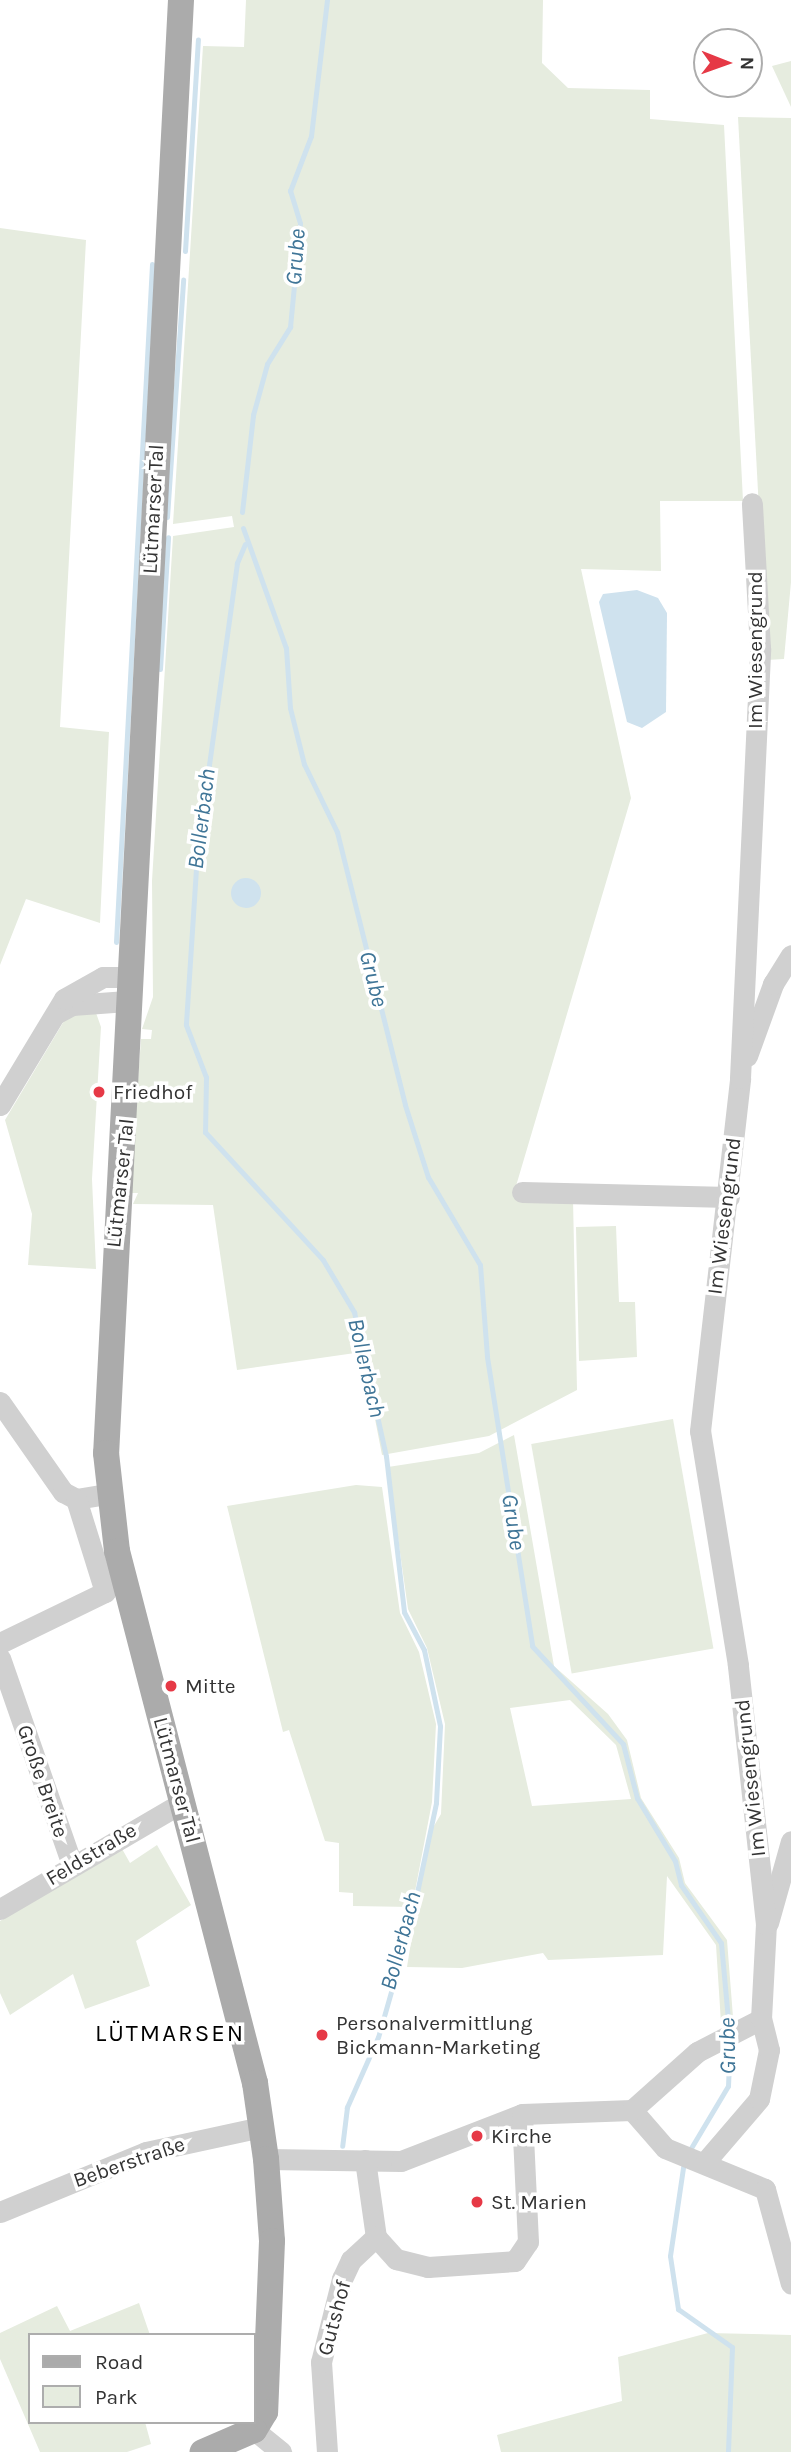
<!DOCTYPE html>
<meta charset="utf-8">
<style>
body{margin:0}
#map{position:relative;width:791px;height:2452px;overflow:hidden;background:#fff;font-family:Karla,sans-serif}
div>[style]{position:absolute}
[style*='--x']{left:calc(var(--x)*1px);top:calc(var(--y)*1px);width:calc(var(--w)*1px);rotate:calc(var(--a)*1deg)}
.green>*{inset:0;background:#e6ecdf;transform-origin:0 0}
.water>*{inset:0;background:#cfe2ee}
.round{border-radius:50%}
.stream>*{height:5px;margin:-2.5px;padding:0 2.5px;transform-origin:2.5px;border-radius:2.5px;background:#cfe2ee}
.minor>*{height:21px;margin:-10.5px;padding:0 10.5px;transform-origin:10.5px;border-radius:10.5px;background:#d0d0d0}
.major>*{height:26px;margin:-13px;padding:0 13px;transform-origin:13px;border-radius:13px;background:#ababab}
.dots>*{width:19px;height:19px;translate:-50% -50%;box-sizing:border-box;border:4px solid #fff;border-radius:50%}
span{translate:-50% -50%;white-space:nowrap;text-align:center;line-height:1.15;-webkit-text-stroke:7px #fff;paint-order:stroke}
.street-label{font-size:21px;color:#333}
.poi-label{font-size:21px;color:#333}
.left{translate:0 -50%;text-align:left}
.water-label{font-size:23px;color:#3f7597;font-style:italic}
.quarter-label{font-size:24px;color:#000;letter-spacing:2px}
.legend{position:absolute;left:28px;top:2333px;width:228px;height:91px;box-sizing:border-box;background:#fff;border:2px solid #adadad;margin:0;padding:9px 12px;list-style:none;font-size:21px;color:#333}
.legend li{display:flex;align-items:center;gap:14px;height:35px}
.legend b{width:35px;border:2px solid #adadad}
.north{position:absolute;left:693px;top:28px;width:70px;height:70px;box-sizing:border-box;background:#fff;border:2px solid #adadad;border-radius:50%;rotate:91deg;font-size:19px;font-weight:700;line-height:28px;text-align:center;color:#333}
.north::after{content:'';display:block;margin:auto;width:24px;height:32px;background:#e63946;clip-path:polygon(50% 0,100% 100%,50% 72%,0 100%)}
</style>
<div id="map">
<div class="green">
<i style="clip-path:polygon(246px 0,543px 0,542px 63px,568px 88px,650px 90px,650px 119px,724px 125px,743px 501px,660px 501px,661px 571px,581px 569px,631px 798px,516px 1186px,573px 1199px,577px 1390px,489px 1436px,382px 1455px,362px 1352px,237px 1370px,213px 1205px,133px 1204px,138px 1193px,130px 1193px,141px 1039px,151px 1039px,152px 1030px,142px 1029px,153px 997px,152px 881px,173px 536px,234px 527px,232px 516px,173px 524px,203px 46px,244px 47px)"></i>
<i style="clip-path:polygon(791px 61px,791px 107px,772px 66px)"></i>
<i style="clip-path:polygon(738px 117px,791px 118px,791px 582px,784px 659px,767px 660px)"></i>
<i style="clip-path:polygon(0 228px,86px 240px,60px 727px,109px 732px,100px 923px,26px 899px,0 965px)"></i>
<i style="clip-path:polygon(95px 1010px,101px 1027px,92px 1179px,96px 1269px,28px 1265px,32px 1214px,5px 1120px,64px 1021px,78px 1011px)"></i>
<i style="clip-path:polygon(616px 1226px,619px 1302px,635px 1302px,637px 1357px,579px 1361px,576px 1227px)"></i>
<i style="left:673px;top:1419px;width:233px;height:144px;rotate:80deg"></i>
<i style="clip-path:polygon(evenodd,514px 1435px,554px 1666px,608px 1714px,627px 1740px,641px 1798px,679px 1858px,685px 1883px,727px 1940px,733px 2017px,721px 2023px,716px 1945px,667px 1876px,663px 1955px,548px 1960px,543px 1953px,462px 1968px,407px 1967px,428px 1836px,441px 1814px,445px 1724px,427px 1648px,408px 1609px,388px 1467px,479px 1453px,514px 1435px,570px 1700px,616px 1745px,631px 1799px,532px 1806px,510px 1708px,570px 1700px)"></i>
<i style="clip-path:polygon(356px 1485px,382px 1487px,400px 1613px,419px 1652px,436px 1724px,432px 1802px,412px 1907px,353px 1906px,353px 1893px,339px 1892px,339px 1843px,325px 1841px,289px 1730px,283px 1732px,227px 1506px)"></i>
<i style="clip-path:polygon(157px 1845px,191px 1905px,136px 1941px,150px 1986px,85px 2009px,73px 1974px,10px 2015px,0 1993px,0 1921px,121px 1847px,130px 1863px)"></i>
<i style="clip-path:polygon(139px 2303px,150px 2335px,30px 2335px,30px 2422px,145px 2422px,151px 2444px,127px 2452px,40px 2452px,0 2359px,0 2333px,57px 2306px,70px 2331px)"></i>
<i style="clip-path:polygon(708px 2333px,791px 2335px,791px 2452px,501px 2452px,497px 2435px,622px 2401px,618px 2357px)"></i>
</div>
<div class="water">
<i style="clip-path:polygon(637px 590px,658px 598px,667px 613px,666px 712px,642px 728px,627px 722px,599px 602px,603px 594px)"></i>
<i class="round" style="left:231px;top:878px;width:30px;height:30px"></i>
</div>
<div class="stream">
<i style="--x:185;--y:251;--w:212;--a:-86.5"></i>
<i style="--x:242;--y:512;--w:98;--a:-83.5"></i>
<i style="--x:253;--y:415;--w:53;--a:-74.6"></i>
<i style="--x:267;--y:364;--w:44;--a:-58.1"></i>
<i style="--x:290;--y:327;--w:104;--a:-84.5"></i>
<i style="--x:300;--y:223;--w:34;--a:-107"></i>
<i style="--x:290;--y:191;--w:59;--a:-69.1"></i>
<i style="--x:311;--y:136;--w:137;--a:-83.3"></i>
<i style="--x:167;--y:517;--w:238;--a:-86.1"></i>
<i style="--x:243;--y:528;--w:127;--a:70.3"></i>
<i style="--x:286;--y:648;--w:60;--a:86.2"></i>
<i style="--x:290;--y:708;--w:58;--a:76"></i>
<i style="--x:304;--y:764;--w:76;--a:64.1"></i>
<i style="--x:337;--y:832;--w:281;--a:76"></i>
<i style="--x:405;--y:1105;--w:76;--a:72.3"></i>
<i style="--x:428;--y:1177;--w:102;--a:59.4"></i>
<i style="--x:480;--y:1265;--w:92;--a:85.6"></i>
<i style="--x:487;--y:1357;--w:292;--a:81.1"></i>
<i style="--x:532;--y:1646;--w:134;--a:47.1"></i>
<i style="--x:623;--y:1744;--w:56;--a:75.5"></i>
<i style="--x:637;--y:1798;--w:74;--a:58.9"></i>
<i style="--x:675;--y:1861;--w:25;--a:76"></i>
<i style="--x:681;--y:1885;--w:70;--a:55.4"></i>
<i style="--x:721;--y:1943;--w:88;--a:84.8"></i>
<i style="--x:245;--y:544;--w:21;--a:113"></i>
<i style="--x:237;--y:563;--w:293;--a:97.9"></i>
<i style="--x:197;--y:853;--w:172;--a:93.7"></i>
<i style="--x:186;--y:1025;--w:56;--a:69"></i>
<i style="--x:206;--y:1077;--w:55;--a:91"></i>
<i style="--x:205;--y:1132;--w:174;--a:47.3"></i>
<i style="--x:323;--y:1260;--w:61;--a:59.2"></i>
<i style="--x:354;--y:1312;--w:148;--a:77.5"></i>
<i style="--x:386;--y:1456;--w:157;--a:83.4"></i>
<i style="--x:404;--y:1612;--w:43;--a:62.2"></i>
<i style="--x:424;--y:1650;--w:78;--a:78.1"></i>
<i style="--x:440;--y:1726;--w:77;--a:93"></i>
<i style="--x:436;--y:1803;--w:125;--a:102"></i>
<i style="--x:410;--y:1925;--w:116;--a:105.9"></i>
<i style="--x:378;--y:2037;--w:77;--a:113.9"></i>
<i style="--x:347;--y:2107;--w:39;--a:97"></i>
<i style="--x:160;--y:669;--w:132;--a:-86.5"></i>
<i style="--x:116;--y:942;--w:679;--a:-86.96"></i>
<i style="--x:688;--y:2153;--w:78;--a:-59.2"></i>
<i style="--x:728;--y:2086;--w:45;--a:-87.5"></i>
<i style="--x:684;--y:2161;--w:96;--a:98.4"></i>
<i style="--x:670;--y:2256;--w:54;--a:81.4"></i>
<i style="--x:678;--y:2309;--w:66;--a:35.1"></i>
<i style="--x:732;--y:2347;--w:105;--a:92.2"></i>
</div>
<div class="minor">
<i style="--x:57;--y:1013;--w:17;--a:-28"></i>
<i style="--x:72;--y:1005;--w:55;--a:-4.2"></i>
<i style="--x:747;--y:1056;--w:77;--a:-70.1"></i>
<i style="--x:773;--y:984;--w:34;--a:-58"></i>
<i style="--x:0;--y:1105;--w:124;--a:-58.9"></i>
<i style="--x:64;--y:999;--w:45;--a:-29.4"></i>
<i style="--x:103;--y:977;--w:25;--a:0"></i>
<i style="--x:522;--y:1192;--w:207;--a:1.4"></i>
<i style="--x:0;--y:1402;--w:110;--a:55"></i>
<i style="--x:63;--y:1492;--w:15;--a:28"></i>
<i style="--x:76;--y:1499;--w:32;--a:-9"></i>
<i style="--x:0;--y:1643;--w:117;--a:-25.9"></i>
<i style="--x:105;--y:1592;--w:97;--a:-107.3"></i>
<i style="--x:0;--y:1658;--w:219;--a:70.8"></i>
<i style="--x:0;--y:1909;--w:212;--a:-30.3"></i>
<i style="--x:768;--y:1923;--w:85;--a:-74.3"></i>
<i style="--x:632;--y:2110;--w:50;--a:49"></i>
<i style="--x:665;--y:2148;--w:108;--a:22.3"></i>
<i style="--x:765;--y:2189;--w:98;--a:74.7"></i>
<i style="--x:266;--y:2159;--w:135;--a:0.8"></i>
<i style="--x:401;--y:2161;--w:130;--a:-21.2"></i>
<i style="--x:522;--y:2114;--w:110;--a:-2.1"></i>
<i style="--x:632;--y:2110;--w:87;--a:-41.7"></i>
<i style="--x:697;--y:2052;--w:72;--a:-27.3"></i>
<i style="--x:365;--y:2160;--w:78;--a:81.9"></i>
<i style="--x:376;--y:2237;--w:30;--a:48"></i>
<i style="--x:396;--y:2259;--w:33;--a:14"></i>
<i style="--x:428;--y:2267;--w:87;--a:-3.9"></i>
<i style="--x:515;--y:2261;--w:23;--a:-56"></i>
<i style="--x:528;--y:2242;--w:128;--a:-92.7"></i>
<i style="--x:705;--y:2162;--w:83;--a:-49.4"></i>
<i style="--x:759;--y:2099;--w:50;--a:-78.5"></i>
<i style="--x:769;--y:2050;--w:32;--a:-104"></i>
<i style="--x:761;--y:2019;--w:95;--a:-87"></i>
<i style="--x:766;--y:1924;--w:261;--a:-96.2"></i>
<i style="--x:738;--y:1665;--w:237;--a:-99.2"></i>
<i style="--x:700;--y:1431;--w:355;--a:-83.5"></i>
<i style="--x:740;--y:1078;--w:430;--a:-87.3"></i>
<i style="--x:760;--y:648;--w:145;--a:-93.2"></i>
<i style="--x:0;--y:2212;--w:158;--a:-22.3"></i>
<i style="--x:146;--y:2152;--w:119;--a:-12.2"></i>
<i style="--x:254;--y:2430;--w:35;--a:39"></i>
<i style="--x:327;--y:2452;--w:90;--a:-93.8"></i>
<i style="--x:321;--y:2362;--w:86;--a:-75.8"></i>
<i style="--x:342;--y:2279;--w:21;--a:-65"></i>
<i style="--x:351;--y:2260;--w:34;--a:-43"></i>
</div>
<div class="major">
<i style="--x:181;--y:0;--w:1455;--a:92.95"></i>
<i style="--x:106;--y:1453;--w:99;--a:83.6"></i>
<i style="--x:117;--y:1551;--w:550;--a:75.46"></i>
<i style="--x:255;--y:2083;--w:77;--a:81.8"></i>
<i style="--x:266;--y:2159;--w:82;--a:85.8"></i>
<i style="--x:272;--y:2241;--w:171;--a:92.3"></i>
<i style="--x:265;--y:2412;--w:21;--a:121"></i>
<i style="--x:254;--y:2430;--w:56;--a:156.7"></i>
</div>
<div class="dots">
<i style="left:99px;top:1092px;background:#e63946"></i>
<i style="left:171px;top:1686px;background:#e63946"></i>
<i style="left:322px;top:2035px;background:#e63946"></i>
<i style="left:477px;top:2136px;background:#e63946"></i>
<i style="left:477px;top:2202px;background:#e63946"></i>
</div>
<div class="street-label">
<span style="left:153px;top:509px;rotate:-87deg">Lütmarser Tal</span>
<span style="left:755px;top:650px;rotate:-90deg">Im Wiesengrund</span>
<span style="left:120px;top:1183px;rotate:-84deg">Lütmarser Tal</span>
<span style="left:724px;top:1216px;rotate:-83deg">Im Wiesengrund</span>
<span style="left:750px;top:1778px;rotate:-96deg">Im Wiesengrund</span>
<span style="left:177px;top:1780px;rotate:75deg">Lütmarser Tal</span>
<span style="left:43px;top:1781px;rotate:71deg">Große Breite</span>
<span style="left:91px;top:1854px;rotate:-31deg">Feldstraße</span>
<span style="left:129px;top:2162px;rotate:-19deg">Beberstraße</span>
<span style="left:334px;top:2318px;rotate:-75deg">Gutshof</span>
</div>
<div class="poi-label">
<span class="left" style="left:113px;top:1092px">Friedhof</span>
<span class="left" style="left:185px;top:1686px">Mitte</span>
<span class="left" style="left:336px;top:2035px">Personalvermittlung<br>Bickmann-Marketing</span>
<span class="left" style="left:491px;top:2136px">Kirche</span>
<span class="left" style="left:491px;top:2202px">St. Marien</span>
</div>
<div class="water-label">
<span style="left:296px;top:257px;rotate:-86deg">Grube</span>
<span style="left:202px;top:819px;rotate:-83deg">Bollerbach</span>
<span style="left:373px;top:979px;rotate:76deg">Grube</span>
<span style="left:366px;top:1368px;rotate:77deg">Bollerbach</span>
<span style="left:513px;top:1522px;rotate:81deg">Grube</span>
<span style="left:401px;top:1941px;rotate:-75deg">Bollerbach</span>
<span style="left:728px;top:2046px;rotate:-91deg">Grube</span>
</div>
<div class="quarter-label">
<span style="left:170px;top:2034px">LÜTMARSEN</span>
</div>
<ul class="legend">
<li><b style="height:9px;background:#ababab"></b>Road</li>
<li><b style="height:19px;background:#e6ecdf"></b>Park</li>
</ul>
<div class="north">N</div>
</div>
